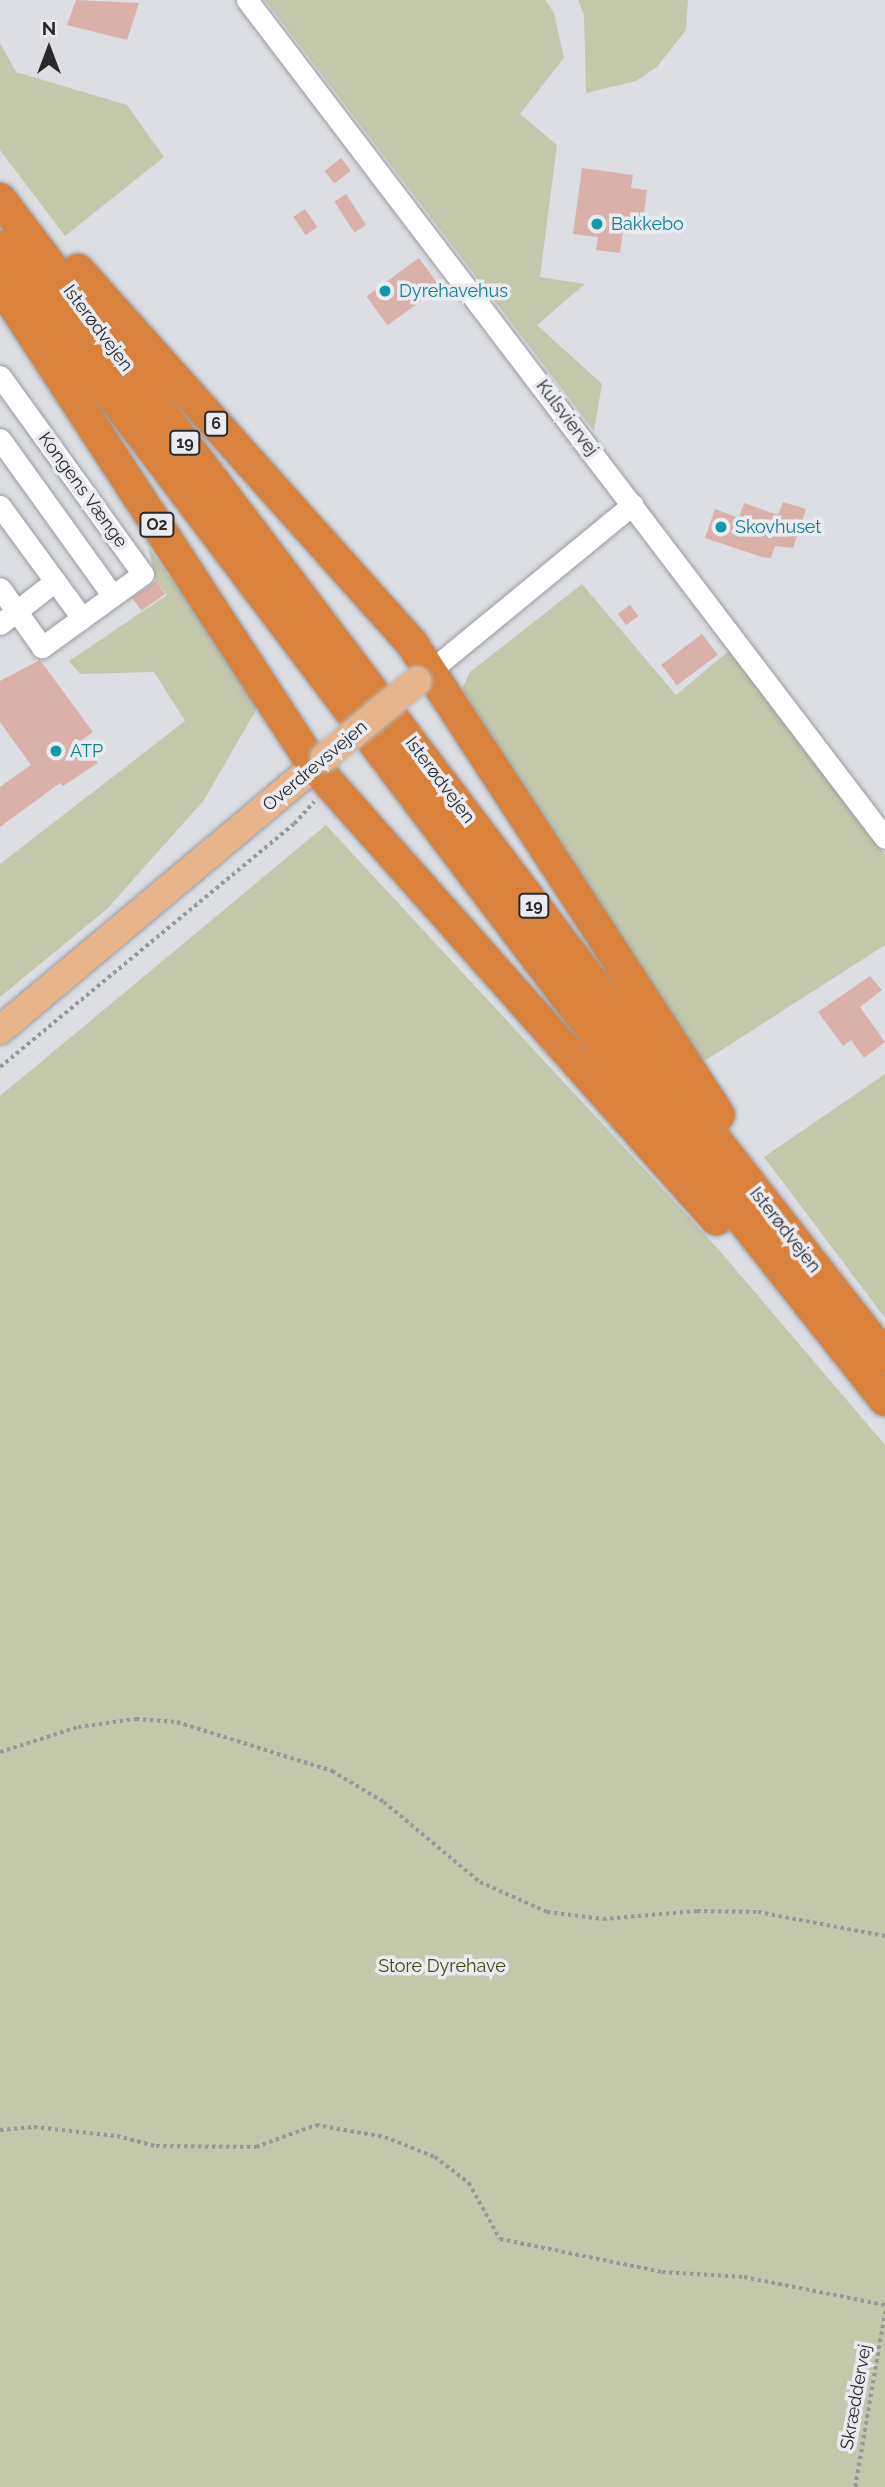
<!DOCTYPE html>
<meta charset="utf-8">
<style>
body{margin:0}
#map{position:relative;width:885px;height:2487px;overflow:hidden;background:#dcdee3;font-family:Raleway,sans-serif}
div>[style]{position:absolute}
[style*='--x']{left:calc(var(--x)*1px);top:calc(var(--y)*1px);width:calc(var(--w)*1px);rotate:calc(var(--a)*1deg)}
.green>*{inset:0;background:#c3c7ab}
.building>*{inset:0;background:#d9b0aa;transform-origin:0 0}
.path>*{height:3.5px;margin-top:-1.75px;transform-origin:0;background:repeating-linear-gradient(90deg,#97989c 0 3.5px,transparent 0 7px)}
.roads{filter:drop-shadow(0 0 2px #989a9f) drop-shadow(0 0 2px #989a9f)}
.minor>*{height:21px;margin:-10.5px;padding:0 10.5px;transform-origin:10.5px;border-radius:10.5px;background:#fff}
.major>*{height:28px;margin:-14px;padding:0 14px;transform-origin:14px;border-radius:14px;background:#e8b48b}
.highway>*{height:32px;margin:-16px;padding:0 16px;transform-origin:16px;border-radius:16px;background:#d8823d}
.bridges{filter:drop-shadow(0 0 2px #bbb) drop-shadow(0 0 2px #bbb)}
.major-bridge>*{height:28px;margin:-14px;padding:0 14px;transform-origin:14px;border-radius:14px;background:#e8b48b}
.dots>*{width:19px;height:19px;translate:-50% -50%;box-sizing:border-box;border:4px solid #e9ebf0;border-radius:50%}
span{translate:-50% -50%;white-space:nowrap;text-align:center;line-height:1.15;-webkit-text-stroke:7px #e9ebf0;paint-order:stroke}
.shield-label span{padding:2px 5px;background:#e9ebf0;border:2px solid;border-radius:5px;-webkit-text-stroke-width:0}
.shield-label{font-size:16px;color:#29292b;font-weight:700}
.culture-label{font-size:18px;color:#0d838f}
.left{translate:0 -50%;text-align:left}
.street-label{font-size:18px;color:#29292b}
.park-label{font-size:18px;color:#44480d}
.north{position:absolute;left:14px;top:14px;width:70px;height:70px;-webkit-text-stroke:5px #e9ebf0;paint-order:stroke;rotate:0deg;font-size:19px;font-weight:700;line-height:28px;text-align:center;color:#29292b}
.north::after{content:'';display:block;margin:auto;width:24px;height:32px;background:#29292b;clip-path:polygon(50% 0,100% 100%,50% 72%,0 100%)}
</style>
<div id="map">
<div class="green">
<i style="clip-path:polygon(265px 0,545px 0,554px 13px,564px 58px,520px 114px,557px 145px,540px 277px,585px 284px,537px 325px,602px 384px,594px 431px)"></i>
<i style="clip-path:polygon(578px 0,688px 0,686px 30px,657px 67px,636px 81px,586px 93px,584px 15px)"></i>
<i style="clip-path:polygon(0 43px,16px 72px,127px 105px,164px 157px,65px 236px,0 150px)"></i>
<i style="clip-path:polygon(148px 547px,260px 703px,204px 800px,107px 909px,0 997px,0 864px,185px 721px,154px 672px,80px 674px,69px 661px,167px 595px,156px 581px)"></i>
<i style="clip-path:polygon(582px 584px,676px 695px,729px 651px,885px 855px,885px 945px,698px 1065px,462px 689px,470px 672px)"></i>
<i style="clip-path:polygon(326px 825px,719px 1250px,885px 1445px,885px 2487px,0 2487px,0 1096px)"></i>
<i style="clip-path:polygon(885px 1074px,885px 1318px,764px 1157px)"></i>
</div>
<div class="building">
<i style="clip-path:polygon(76px 0,139px 3px,127px 40px,67px 25px)"></i>
<i style="left:341px;top:158px;width:16px;height:21px;rotate:52deg"></i>
<i style="clip-path:polygon(582px 168px,633px 175px,631px 188px,647px 190px,643px 221px,625px 218px,620px 253px,596px 250px,598px 237px,573px 234px)"></i>
<i style="left:346px;top:194px;width:37px;height:14px;rotate:57deg"></i>
<i style="left:305px;top:209px;width:22px;height:14px;rotate:56deg"></i>
<i style="left:419px;top:258px;width:36px;height:65px;rotate:54deg"></i>
<i style="clip-path:polygon(783px 502px,806px 509px,793px 548px,775px 546px,771px 558px,762px 557px,705px 538px,715px 509px,739px 518px,744px 503px,778px 515px)"></i>
<i style="left:156px;top:581px;width:16px;height:29px;rotate:55deg"></i>
<i style="left:630px;top:605px;width:14px;height:15px;rotate:54deg"></i>
<i style="left:702px;top:634px;width:26px;height:51px;rotate:53deg"></i>
<i style="clip-path:polygon(40px 660px,93px 732px,82px 740px,98px 763px,63px 786px,60px 783px,0 827px,0 787px,31px 765px,0 722px,0 681px)"></i>
<i style="clip-path:polygon(870px 976px,882px 990px,860px 1007px,885px 1042px,864px 1058px,851px 1040px,843px 1046px,818px 1012px)"></i>
</div>
<div class="path">
<i style="--x:0;--y:1067;--w:381;--a:-39.6"></i>
<i style="--x:294;--y:824;--w:30;--a:-48"></i>
<i style="--x:0;--y:1752;--w:82;--a:-17.8"></i>
<i style="--x:78;--y:1727;--w:59;--a:-7.9"></i>
<i style="--x:136;--y:1719;--w:41;--a:4.2"></i>
<i style="--x:177;--y:1722;--w:163;--a:17.5"></i>
<i style="--x:332;--y:1771;--w:61;--a:30.8"></i>
<i style="--x:384;--y:1802;--w:125;--a:39.8"></i>
<i style="--x:480;--y:1882;--w:73;--a:24.1"></i>
<i style="--x:547;--y:1912;--w:56;--a:7.1"></i>
<i style="--x:603;--y:1919;--w:94;--a:-4.9"></i>
<i style="--x:697;--y:1911;--w:61;--a:0.9"></i>
<i style="--x:758;--y:1912;--w:129;--a:10.7"></i>
<i style="--x:0;--y:2130;--w:34;--a:-5"></i>
<i style="--x:34;--y:2127;--w:83;--a:6.2"></i>
<i style="--x:117;--y:2136;--w:40;--a:14.4"></i>
<i style="--x:156;--y:2146;--w:100;--a:0.6"></i>
<i style="--x:256;--y:2147;--w:64;--a:-20.1"></i>
<i style="--x:316;--y:2125;--w:70;--a:9.9"></i>
<i style="--x:385;--y:2137;--w:54;--a:21.8"></i>
<i style="--x:435;--y:2157;--w:43;--a:37.4"></i>
<i style="--x:469;--y:2183;--w:64;--a:61"></i>
<i style="--x:500;--y:2239;--w:165;--a:11.5"></i>
<i style="--x:662;--y:2272;--w:82;--a:3.5"></i>
<i style="--x:744;--y:2277;--w:144;--a:11.2"></i>
<i style="--x:855;--y:2487;--w:178;--a:-80.3"></i>
</div>
<div class="roads">
<div class="minor">
<i style="--x:247;--y:0;--w:1053;--a:52.72"></i>
<i style="--x:0;--y:376;--w:244;--a:54.2"></i>
<i style="--x:143;--y:574;--w:125;--a:144.1"></i>
<i style="--x:42;--y:647;--w:72;--a:-125.4"></i>
<i style="--x:0;--y:439;--w:193;--a:54.3"></i>
<i style="--x:0;--y:506;--w:139;--a:53.8"></i>
<i style="--x:0;--y:624;--w:70;--a:-38"></i>
<i style="--x:431;--y:670;--w:261;--a:-39.4"></i>
</div>
<div class="major">
<i style="--x:0;--y:1030;--w:424;--a:-40"></i>
</div>
<div class="highway">
<i style="--x:0;--y:199;--w:983;--a:52.9"></i>
<i style="--x:593;--y:983;--w:474;--a:52"></i>
<i style="--x:0;--y:247;--w:942;--a:52.94"></i>
<i style="--x:568;--y:999;--w:511;--a:51.67"></i>
<i style="--x:78;--y:270;--w:499;--a:48.2"></i>
<i style="--x:411;--y:642;--w:564;--a:56.93"></i>
<i style="--x:0;--y:284;--w:575;--a:56.92"></i>
<i style="--x:314;--y:766;--w:606;--a:48.41"></i>
</div>
</div>
<div class="bridges">
<div class="major-bridge">
<i style="--x:325;--y:757;--w:119;--a:-39.6"></i>
</div>
</div>
<div class="dots">
<i style="left:597px;top:224px;background:#0f9aa8"></i>
<i style="left:385px;top:291px;background:#0f9aa8"></i>
<i style="left:721px;top:527px;background:#0f9aa8"></i>
<i style="left:56px;top:751px;background:#0f9aa8"></i>
</div>
<div class="shield-label">
<span style="left:216px;top:424px">6</span>
<span style="left:185px;top:443px">19</span>
<span style="left:157px;top:525px">O2</span>
<span style="left:534px;top:906px">19</span>
</div>
<div class="culture-label">
<span class="left" style="left:611px;top:224px">Bakkebo</span>
<span class="left" style="left:399px;top:291px">Dyrehavehus</span>
<span class="left" style="left:735px;top:527px">Skovhuset</span>
<span class="left" style="left:70px;top:751px">ATP</span>
</div>
<div class="street-label">
<span style="left:98px;top:328px;rotate:53deg">Isterødvejen</span>
<span style="left:567px;top:418px;rotate:53deg">Kulsviervej</span>
<span style="left:83px;top:490px;rotate:54deg">Kongens Vænge</span>
<span style="left:315px;top:766px;rotate:-40deg">Overdrevsvejen</span>
<span style="left:440px;top:780px;rotate:53deg">Isterødvejen</span>
<span style="left:785px;top:1230px;rotate:52deg">Isterødvejen</span>
<span style="left:856px;top:2397px;rotate:-80deg">Skræddervej</span>
</div>
<div class="park-label">
<span style="left:442px;top:1966px">Store Dyrehave</span>
</div>
<div class="north">N</div>
</div>
